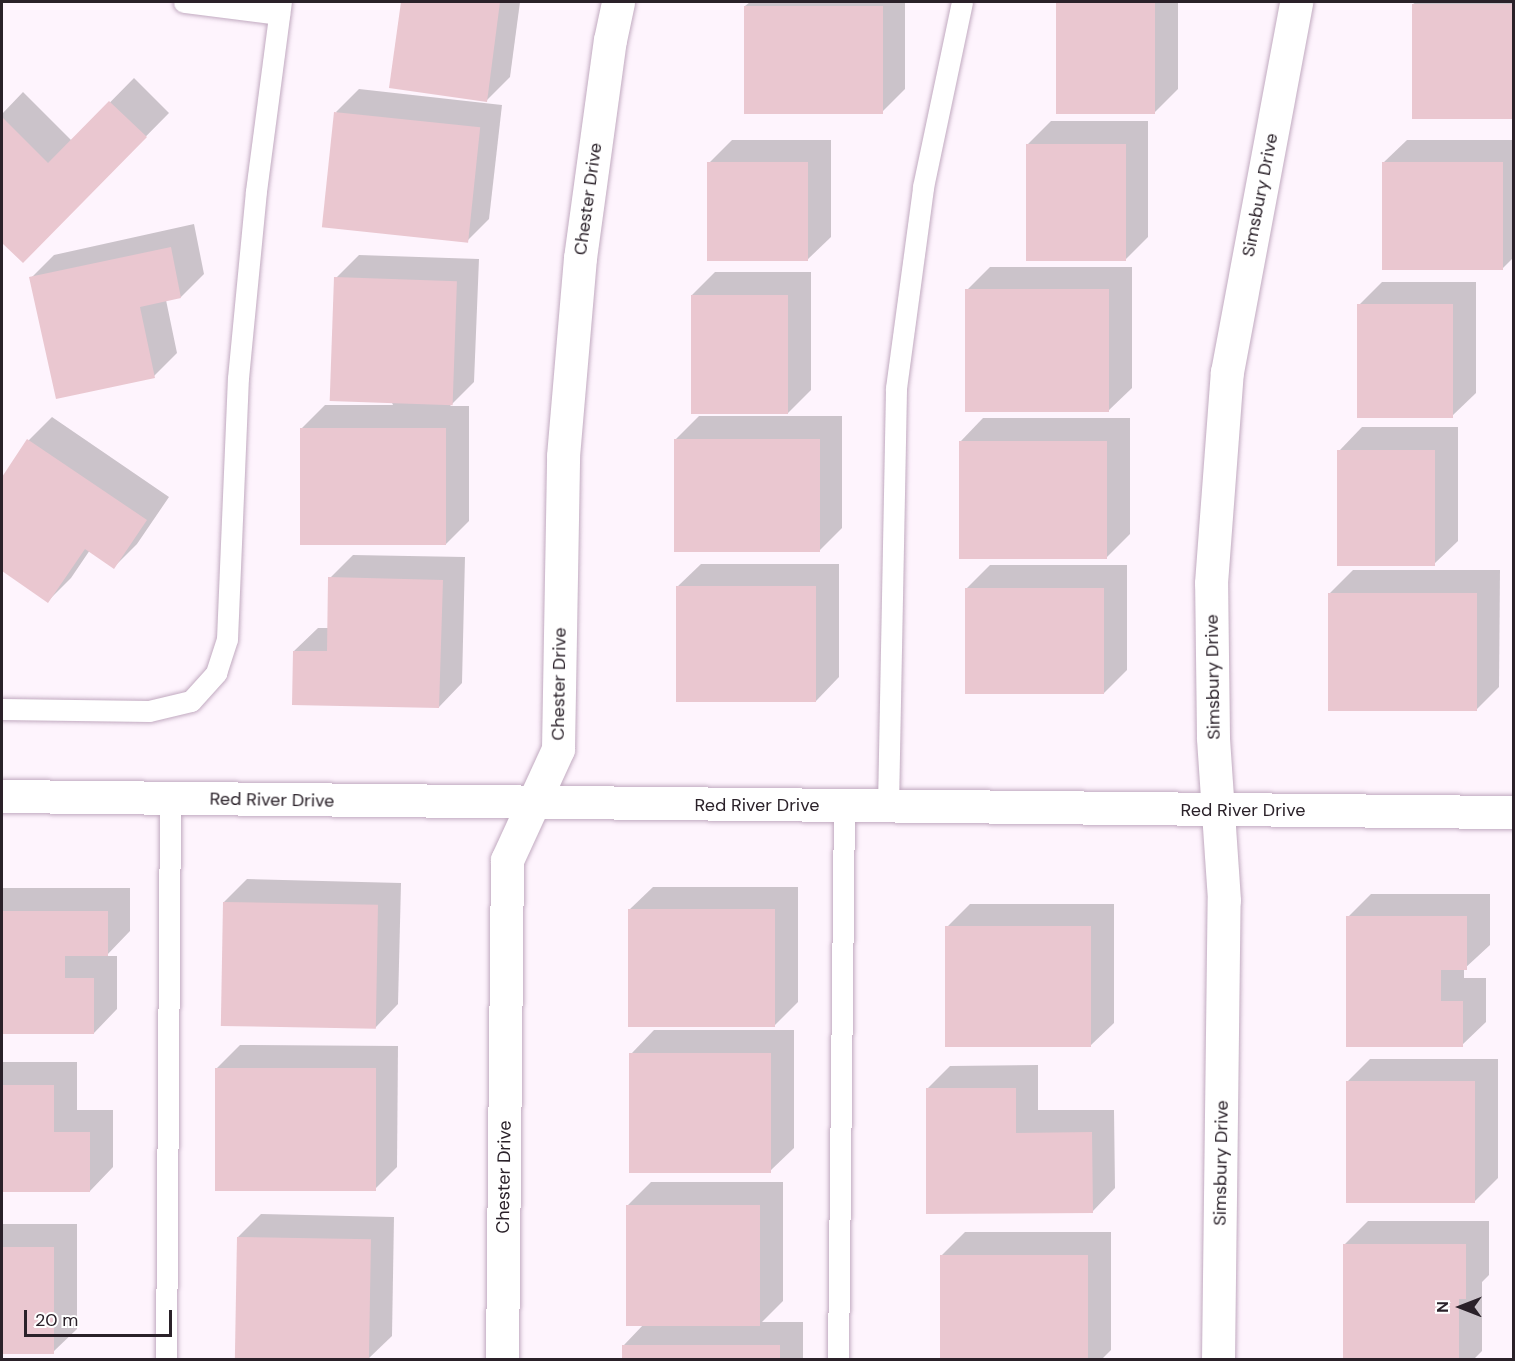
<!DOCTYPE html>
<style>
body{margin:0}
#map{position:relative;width:1515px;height:1361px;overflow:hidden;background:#fef4fd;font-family:"DM Sans",sans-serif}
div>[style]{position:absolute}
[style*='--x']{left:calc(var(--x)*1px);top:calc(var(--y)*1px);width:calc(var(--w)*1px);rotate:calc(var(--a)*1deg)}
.shadow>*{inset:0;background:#0003}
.building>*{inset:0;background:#eac7d0;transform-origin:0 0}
.roads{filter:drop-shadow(0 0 2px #c1aac0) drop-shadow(0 0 2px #c1aac0)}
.lane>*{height:21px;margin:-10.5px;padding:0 10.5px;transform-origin:10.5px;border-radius:10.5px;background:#fff}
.street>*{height:33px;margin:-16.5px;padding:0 16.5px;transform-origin:16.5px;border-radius:16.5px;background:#fff}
.secondary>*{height:33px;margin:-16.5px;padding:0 16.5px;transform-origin:16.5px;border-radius:16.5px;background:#fff}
span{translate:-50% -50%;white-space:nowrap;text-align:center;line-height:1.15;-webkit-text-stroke:6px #fff;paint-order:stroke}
.street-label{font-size:18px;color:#2a2129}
.frame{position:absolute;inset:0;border:3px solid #2a2129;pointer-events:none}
.north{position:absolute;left:1431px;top:1277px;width:60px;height:60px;-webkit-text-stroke:4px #fff;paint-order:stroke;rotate:270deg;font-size:16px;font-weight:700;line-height:24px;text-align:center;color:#2a2129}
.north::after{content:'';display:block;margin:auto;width:21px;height:27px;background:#2a2129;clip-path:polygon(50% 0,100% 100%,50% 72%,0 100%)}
.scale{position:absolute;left:24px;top:1310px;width:148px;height:27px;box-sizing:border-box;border:3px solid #2a2129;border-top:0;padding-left:8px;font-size:18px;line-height:21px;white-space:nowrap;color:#2a2129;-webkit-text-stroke:4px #fff;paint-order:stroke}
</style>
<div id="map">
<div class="shadow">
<i style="clip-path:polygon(402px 2px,520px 2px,510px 77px,487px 100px,391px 87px)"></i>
<i style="clip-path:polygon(750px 2px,905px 2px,905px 89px,882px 112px,745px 6px)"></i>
<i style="clip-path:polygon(1058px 2px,1178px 2px,1178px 89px,1155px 112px,1058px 112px)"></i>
<i style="clip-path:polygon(1416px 2px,1514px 2px,1514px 118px,1413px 4px)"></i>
<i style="clip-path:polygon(134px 78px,169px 113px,23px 261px,2px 241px,2px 114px,23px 92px,72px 141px)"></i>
<i style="clip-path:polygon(359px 89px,502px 105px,489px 219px,466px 242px,336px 112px)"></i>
<i style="clip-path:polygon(1051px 121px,1148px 121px,1148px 237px,1125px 260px,1028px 144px)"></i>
<i style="clip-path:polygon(732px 140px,831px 140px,831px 237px,807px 260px,709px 163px)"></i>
<i style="clip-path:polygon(1407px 140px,1514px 140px,1514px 257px,1502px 269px,1383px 163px)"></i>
<i style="clip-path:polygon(194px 224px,204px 274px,181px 297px,166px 300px,177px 353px,154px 376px,31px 278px,54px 255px)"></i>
<i style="clip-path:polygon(359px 255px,479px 259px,474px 382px,450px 406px,469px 406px,469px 521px,445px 545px,302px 428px,325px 405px,393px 405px,336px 278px)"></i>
<i style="clip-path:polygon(990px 267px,1132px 267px,1132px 388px,1108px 411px,967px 290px)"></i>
<i style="clip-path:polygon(715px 272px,811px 272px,811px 390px,788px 413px,692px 295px)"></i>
<i style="clip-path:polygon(1382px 282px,1476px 282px,1476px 393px,1452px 416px,1359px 305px)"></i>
<i style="clip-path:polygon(699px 416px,842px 416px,842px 528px,819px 551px,676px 439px)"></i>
<i style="clip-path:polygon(52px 417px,169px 497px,137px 544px,114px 567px,90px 550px,71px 578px,48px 601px,2px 569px,2px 480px,29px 440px)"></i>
<i style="clip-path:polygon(983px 418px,1130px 418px,1130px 534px,1107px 557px,960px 442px)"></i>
<i style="clip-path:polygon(1362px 427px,1458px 427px,1458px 541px,1434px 564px,1339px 451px)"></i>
<i style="clip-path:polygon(353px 555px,465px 557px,462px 683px,439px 707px,294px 651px,318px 628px,329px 628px,330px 578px)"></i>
<i style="clip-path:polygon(701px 564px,839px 564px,839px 677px,816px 701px,677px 587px)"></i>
<i style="clip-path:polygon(990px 565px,1127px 565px,1127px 670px,1104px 693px,967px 588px)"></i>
<i style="clip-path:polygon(1353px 570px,1500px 570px,1499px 687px,1476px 710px,1330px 593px)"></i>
<i style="clip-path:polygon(247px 879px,401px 883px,398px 1004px,375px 1028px,224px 902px)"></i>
<i style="clip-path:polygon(653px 887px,798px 887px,798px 1002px,774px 1026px,629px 910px)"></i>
<i style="clip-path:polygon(2px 888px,130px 888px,130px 931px,106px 956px,117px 956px,117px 1009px,94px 1033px,2px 1033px)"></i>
<i style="clip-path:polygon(1371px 894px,1490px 894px,1490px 945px,1464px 969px,1464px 978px,1486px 978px,1486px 1022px,1462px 1045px,1348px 917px)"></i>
<i style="clip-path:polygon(970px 904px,1114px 904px,1114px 1023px,1090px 1046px,947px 927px)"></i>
<i style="clip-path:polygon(654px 1030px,794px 1030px,794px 1148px,770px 1171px,631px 1054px)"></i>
<i style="clip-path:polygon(240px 1045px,398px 1046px,397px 1167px,374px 1190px,217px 1068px)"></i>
<i style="clip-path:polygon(1370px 1059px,1498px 1059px,1498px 1178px,1475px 1201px,1347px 1082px)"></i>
<i style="clip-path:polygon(2px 1062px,77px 1062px,77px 1110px,113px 1110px,113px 1167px,90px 1191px,2px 1190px)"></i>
<i style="clip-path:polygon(1038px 1065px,1038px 1110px,1114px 1110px,1115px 1188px,1092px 1212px,927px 1089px,950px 1066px)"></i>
<i style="clip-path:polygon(651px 1182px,783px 1182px,783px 1301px,762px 1322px,803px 1322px,803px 1360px,624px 1360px,624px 1345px,644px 1324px,628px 1205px)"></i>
<i style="clip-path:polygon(261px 1214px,394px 1217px,392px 1336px,368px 1359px,238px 1237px)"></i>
<i style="clip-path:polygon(1368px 1221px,1489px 1221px,1489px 1275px,1482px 1282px,1482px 1351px,1473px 1360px,1345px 1360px,1345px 1244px)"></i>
<i style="clip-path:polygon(2px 1224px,77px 1224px,77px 1329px,53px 1352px,2px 1352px)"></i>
<i style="clip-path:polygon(965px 1232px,1111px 1232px,1111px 1350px,1101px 1360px,942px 1360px,942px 1255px)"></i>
</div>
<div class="building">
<i style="clip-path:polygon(401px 2px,500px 2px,487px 102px,389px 88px)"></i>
<i style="left:1056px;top:2px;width:99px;height:112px"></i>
<i style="left:1412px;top:4px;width:102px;height:115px"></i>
<i style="left:744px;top:6px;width:139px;height:108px"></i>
<i style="clip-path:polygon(109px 101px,147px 137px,23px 263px,2px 243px,2px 117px,48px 163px)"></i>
<i style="left:334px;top:112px;width:147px;height:116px;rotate:6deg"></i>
<i style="left:1026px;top:144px;width:100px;height:117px"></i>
<i style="left:707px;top:162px;width:101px;height:99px"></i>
<i style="left:1382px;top:162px;width:121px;height:108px"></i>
<i style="clip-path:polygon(171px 247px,181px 298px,140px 307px,155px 378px,56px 399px,29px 277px)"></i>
<i style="left:334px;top:277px;width:123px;height:124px;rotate:2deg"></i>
<i style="left:965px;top:289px;width:144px;height:123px"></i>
<i style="left:691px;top:295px;width:97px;height:119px"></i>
<i style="left:1357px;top:304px;width:96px;height:114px"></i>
<i style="left:300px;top:428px;width:146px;height:117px"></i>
<i style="clip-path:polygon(27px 439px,147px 520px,114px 569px,85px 549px,48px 603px,2px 571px,2px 477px)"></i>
<i style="left:674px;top:439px;width:146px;height:113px"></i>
<i style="left:959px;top:441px;width:148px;height:118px"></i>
<i style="left:1337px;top:450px;width:98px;height:116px"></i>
<i style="clip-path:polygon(328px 577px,443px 580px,439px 708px,292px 705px,293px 651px,327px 651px)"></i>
<i style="left:676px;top:586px;width:140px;height:116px"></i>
<i style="left:965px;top:588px;width:139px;height:106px"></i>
<i style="left:1328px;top:593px;width:149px;height:118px"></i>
<i style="left:223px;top:902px;width:155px;height:124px;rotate:1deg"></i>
<i style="left:628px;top:909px;width:147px;height:118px"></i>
<i style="clip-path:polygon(2px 911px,108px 911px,108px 956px,65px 956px,65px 978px,94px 978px,94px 1034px,2px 1034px)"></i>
<i style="clip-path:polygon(1346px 916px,1467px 916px,1467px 970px,1441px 970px,1441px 1001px,1463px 1001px,1463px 1047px,1346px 1047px)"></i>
<i style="left:945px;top:926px;width:146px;height:121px"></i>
<i style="left:629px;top:1053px;width:142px;height:120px"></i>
<i style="left:215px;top:1068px;width:161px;height:123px"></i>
<i style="left:1346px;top:1081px;width:129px;height:122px"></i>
<i style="clip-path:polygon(2px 1085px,54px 1085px,54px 1132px,90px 1132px,90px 1192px,2px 1192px)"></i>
<i style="clip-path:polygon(926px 1088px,1016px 1088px,1016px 1133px,1092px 1132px,1093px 1213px,926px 1214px)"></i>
<i style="left:626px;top:1205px;width:134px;height:121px"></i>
<i style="left:237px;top:1237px;width:134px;height:121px;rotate:1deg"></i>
<i style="clip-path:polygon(1343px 1244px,1466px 1244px,1466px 1299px,1459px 1299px,1459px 1360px,1343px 1360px)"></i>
<i style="left:2px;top:1247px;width:52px;height:107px"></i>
<i style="left:940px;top:1255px;width:148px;height:105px"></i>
<i style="left:622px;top:1345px;width:158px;height:15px"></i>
</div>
<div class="roads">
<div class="lane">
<i style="--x:184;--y:2;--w:96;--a:7.2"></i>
<i style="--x:2;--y:709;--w:147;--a:0.8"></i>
<i style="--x:149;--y:711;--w:43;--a:-13.4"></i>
<i style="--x:191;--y:701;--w:38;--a:-48"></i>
<i style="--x:216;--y:673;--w:36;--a:-72"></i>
<i style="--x:227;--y:639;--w:261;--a:-87.6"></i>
<i style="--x:238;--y:378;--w:188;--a:-84.5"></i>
<i style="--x:256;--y:191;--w:191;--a:-82.5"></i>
<i style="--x:888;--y:806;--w:418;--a:-88.9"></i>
<i style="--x:896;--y:388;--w:203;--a:-82.3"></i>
<i style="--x:923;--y:187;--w:189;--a:-78.1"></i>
<i style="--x:166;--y:1360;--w:561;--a:-89.59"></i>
<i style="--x:838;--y:1360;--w:554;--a:-89.38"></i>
</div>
<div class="street">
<i style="--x:502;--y:1360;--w:500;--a:-89.43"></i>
<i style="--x:507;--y:860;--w:122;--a:-65.3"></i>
<i style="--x:558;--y:749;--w:293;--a:-89"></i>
<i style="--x:563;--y:456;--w:199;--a:-85.1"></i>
<i style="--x:580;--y:258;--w:220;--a:-82.2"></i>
<i style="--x:610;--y:40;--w:39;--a:-78"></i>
<i style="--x:1218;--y:1360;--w:460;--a:-89.3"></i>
<i style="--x:1224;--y:900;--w:163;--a:-93.9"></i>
<i style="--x:1213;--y:737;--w:154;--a:-90.7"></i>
<i style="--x:1211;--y:583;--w:212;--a:-85.7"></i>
<i style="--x:1227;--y:372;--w:376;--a:-79.4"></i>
</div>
<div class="secondary">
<i style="--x:2;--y:796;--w:1512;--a:0.61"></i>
</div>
</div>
<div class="street-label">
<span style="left:1260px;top:195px;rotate:-79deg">Simsbury Drive</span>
<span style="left:588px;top:199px;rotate:-82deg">Chester Drive</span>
<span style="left:1213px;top:677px;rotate:-91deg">Simsbury Drive</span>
<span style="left:559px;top:684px;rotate:-89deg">Chester Drive</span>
<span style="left:272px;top:800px;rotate:1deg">Red River Drive</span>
<span style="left:757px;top:805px">Red River Drive</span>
<span style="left:1243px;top:810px">Red River Drive</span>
<span style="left:1221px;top:1163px;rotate:-89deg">Simsbury Drive</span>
<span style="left:504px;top:1177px;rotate:-89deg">Chester Drive</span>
</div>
<div class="frame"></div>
<div class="north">N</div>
<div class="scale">20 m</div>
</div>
